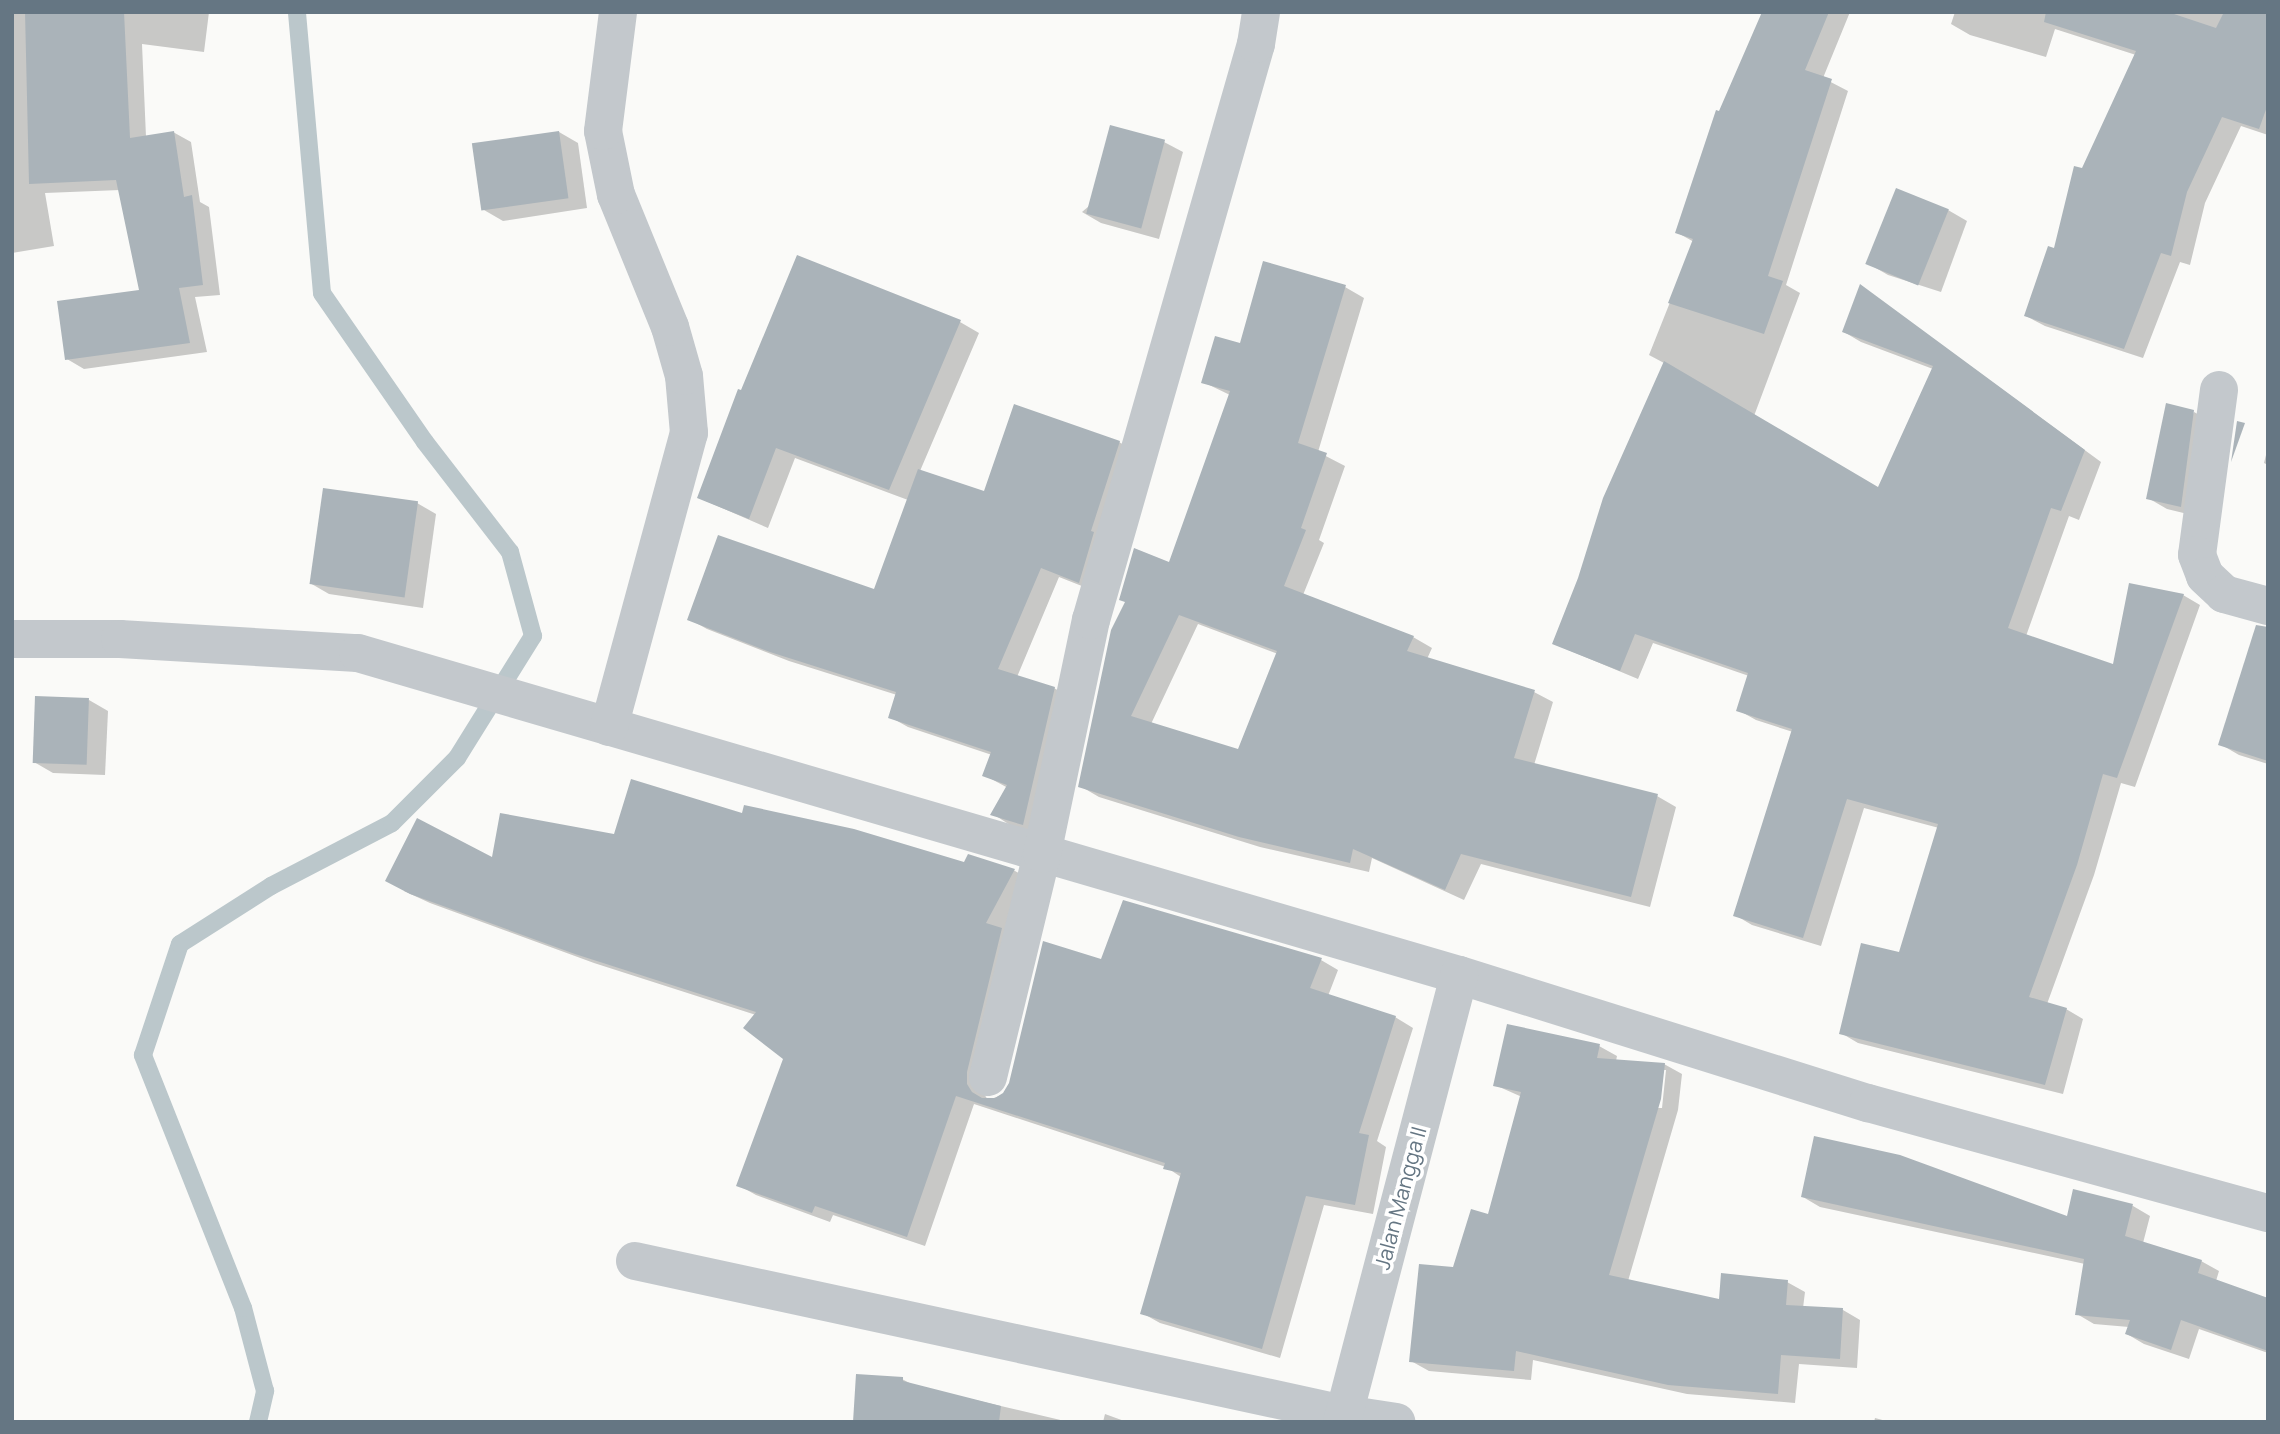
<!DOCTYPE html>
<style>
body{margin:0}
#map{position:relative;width:2280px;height:1434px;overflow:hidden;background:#fafaf8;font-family:Manrope,sans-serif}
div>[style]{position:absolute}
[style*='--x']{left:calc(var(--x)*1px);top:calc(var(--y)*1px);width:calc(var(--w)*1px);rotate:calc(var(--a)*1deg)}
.shadow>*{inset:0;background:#0003}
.stream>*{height:18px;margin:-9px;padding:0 9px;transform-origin:9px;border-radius:9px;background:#bbc7cb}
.building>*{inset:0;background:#aab3b9;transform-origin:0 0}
.minor>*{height:38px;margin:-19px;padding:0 19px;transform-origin:19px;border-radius:19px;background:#c3c8cc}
span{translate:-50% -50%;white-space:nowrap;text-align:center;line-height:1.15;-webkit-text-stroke:7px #fff;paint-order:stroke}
.street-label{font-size:21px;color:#657683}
.frame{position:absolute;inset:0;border:14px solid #657683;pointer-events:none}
</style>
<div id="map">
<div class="shadow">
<i style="clip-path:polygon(12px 12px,209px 12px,204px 52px,142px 44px,146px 137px,173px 132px,191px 142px,200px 202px,209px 207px,220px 295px,195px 297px,207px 352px,84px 369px,67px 359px,141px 291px,120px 190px,45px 193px,54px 246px,12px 253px)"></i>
<i style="clip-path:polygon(1764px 12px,1850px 12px,1823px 78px,1848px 91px,1786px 285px,1800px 293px,1754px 416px,1879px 489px,1933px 369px,1861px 342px,1844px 332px,1861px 286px,2101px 462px,2079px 520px,2069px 516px,2026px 636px,2114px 666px,2183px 595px,2200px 605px,2135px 787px,2121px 783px,2094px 875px,2047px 1004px,2066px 1009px,2083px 1019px,2063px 1094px,1858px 1043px,1841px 1033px,1901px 954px,1939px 828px,1864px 808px,1821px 946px,1752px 925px,1735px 915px,1793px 732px,1756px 720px,1738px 710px,1749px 676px,1653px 643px,1638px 679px,1554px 644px,1664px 363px,1649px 355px,1694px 242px,1678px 233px,1720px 113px)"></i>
<i style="clip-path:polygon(1955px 12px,2268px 12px,2268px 135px,2241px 126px,2205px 203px,2190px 265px,2180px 262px,2143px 358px,2045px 326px,2026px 316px,2136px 55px,2055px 29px,2046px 57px,1970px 35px,1951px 24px)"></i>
<i style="clip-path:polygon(559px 132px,578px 143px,587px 208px,503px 221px,484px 210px)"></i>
<i style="clip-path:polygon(1164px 142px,1183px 152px,1159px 239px,1101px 223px,1082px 212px)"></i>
<i style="clip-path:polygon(1948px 210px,1967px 221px,1941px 292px,1888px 275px,1869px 264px)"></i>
<i style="clip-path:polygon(798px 257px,960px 322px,979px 333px,920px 471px,985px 493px,1119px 442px,1137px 453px,1097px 592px,1059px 577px,1017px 677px,1054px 688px,1072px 699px,1041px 834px,1010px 825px,993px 814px,1008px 788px,984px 775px,992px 755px,908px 727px,890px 717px,897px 695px,789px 661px,707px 629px,689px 619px,875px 591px,908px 500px,795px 458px,768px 528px,699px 498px)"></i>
<i style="clip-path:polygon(evenodd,1345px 287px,1364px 298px,1318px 452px,1345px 466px,1319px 540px,1324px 543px,1303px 595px,1413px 637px,1432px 648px,1427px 659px,1534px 692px,1553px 702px,1534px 765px,1657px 796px,1676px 807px,1650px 907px,1481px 864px,1464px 900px,1372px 858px,1369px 872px,1260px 847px,1099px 797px,1080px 786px,1170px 564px,1230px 395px,1203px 382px,1241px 346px,1345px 287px,1198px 624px,1278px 654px,1239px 751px,1151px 724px,1198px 624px)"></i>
<i style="clip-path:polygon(2194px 412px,2213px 423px,2200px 517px,2167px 509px,2148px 498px)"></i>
<i style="clip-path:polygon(2268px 447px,2268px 465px,2264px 463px)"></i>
<i style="clip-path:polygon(417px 503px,436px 514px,423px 608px,329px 594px,310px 583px)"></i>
<i style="clip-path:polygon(2268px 697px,2268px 764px,2239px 755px,2220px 744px)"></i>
<i style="clip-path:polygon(89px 700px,108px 711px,105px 775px,53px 773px,34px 762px)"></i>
<i style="clip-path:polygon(743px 815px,965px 864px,1010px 868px,1032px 881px,984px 1094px,988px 1100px,1005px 1094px,1102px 962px,1321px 960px,1338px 970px,1328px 996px,1395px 1017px,1413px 1028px,1377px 1141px,1386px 1147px,1373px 1214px,1324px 1205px,1280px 1358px,1160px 1323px,1142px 1313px,1181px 1177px,1166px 1167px,974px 1104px,925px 1246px,833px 1215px,830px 1222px,756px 1195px,738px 1185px,785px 1058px,756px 1015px,594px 963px,430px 903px,404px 891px,494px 860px)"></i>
<i style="clip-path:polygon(evenodd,1599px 1046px,1617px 1056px,1616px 1061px,1664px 1064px,1682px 1074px,1678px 1110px,1628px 1281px,1720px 1301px,1787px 1282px,1805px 1292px,1803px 1308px,1843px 1310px,1860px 1320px,1857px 1368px,1799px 1364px,1795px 1403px,1687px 1394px,1533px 1360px,1531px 1380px,1429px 1371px,1411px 1361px,1454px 1269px,1490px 1216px,1522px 1097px,1495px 1085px,1599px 1046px,1662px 1070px,1666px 1070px,1662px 1108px,1658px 1108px,1662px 1070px)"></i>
<i style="clip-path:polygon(1803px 1197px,2068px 1218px,2133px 1206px,2150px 1216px,2143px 1243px,2201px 1261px,2219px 1271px,2216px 1281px,2268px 1300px,2268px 1353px,2199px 1329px,2189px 1359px,2144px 1344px,2127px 1334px,2129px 1327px,2094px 1324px,2077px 1314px,2085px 1264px,1820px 1207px)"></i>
<i style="clip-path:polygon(902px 1379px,915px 1386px,1069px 1422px,854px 1422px)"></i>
<i style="clip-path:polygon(1105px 1414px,1127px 1422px,1103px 1422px)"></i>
<i style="clip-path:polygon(1875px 1418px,1890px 1422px,1874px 1422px)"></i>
</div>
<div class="stream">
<i style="--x:258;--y:1422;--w:32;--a:-77"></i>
<i style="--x:265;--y:1391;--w:86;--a:-104.8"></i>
<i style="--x:243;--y:1308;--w:272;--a:-111.6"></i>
<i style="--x:143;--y:1055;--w:117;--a:-71.6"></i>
<i style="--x:180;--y:944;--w:108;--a:-32.5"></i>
<i style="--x:271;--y:886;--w:136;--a:-27.5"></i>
<i style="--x:392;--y:823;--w:92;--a:-45"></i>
<i style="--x:457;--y:758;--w:144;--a:-58.1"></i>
<i style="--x:533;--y:636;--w:87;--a:-105.3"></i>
<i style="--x:510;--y:552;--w:139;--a:-127.7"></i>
<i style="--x:425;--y:442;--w:181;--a:-124.7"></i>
<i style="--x:322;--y:293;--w:282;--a:-95.1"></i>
</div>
<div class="building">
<i style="clip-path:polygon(25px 12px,124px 12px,130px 138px,174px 131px,184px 197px,192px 195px,203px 285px,179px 288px,190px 343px,65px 360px,57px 301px,139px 290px,116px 180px,29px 184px)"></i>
<i style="clip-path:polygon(1762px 12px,1829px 12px,1805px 70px,1832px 79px,1768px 276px,1783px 281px,1764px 334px,1668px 303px,1693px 239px,1675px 233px,1716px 110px,1719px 111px)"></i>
<i style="clip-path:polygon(2046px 12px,2168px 12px,2216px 28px,2224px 12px,2268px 12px,2268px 104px,2259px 129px,2222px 117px,2187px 192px,2171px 256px,2161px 253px,2124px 349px,2024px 316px,2048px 246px,2054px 248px,2074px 166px,2082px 168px,2136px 51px,2044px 22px)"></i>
<i style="left:1110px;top:125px;width:57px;height:92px;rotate:15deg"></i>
<i style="left:559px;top:131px;width:68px;height:88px;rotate:82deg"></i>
<i style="left:1896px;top:188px;width:57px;height:82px;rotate:22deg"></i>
<i style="clip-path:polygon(797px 255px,961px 320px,889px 490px,776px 448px,749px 519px,697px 498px,738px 389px,741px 390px)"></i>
<i style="clip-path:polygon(evenodd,1263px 261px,1346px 285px,1298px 443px,1327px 453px,1301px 528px,1306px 530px,1284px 586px,1414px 636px,1407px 651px,1535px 690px,1514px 758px,1658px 794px,1631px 897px,1461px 854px,1445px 890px,1353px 849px,1350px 863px,1239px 837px,1078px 787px,1111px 630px,1125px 602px,1119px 600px,1134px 548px,1169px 562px,1230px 391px,1201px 383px,1215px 336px,1240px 343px,1263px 261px,1179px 615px,1277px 651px,1238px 749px,1131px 716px,1179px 615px)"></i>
<i style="clip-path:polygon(1860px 284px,2085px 450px,2061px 511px,2051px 508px,2008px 628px,2113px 664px,2129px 583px,2184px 594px,2117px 778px,2103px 774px,2077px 865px,2029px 997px,2067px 1008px,2045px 1085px,1839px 1034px,1861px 943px,1899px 952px,1938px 824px,1847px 799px,1803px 938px,1733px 916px,1792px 729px,1736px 711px,1748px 673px,1635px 634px,1620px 671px,1552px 644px,1578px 578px,1603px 498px,1664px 361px,1878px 487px,1933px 366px,1842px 332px)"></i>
<i style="clip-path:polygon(2166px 403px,2194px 410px,2181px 507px,2146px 499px)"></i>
<i style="clip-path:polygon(1014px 404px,1120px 441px,1091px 531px,1094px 532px,1079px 583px,1041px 568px,998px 669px,1055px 687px,1023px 825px,990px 815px,1007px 785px,982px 776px,991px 752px,888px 718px,896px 692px,770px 652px,687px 620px,718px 535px,874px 589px,918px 469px,984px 491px)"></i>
<i style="clip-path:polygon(2237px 421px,2245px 423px,2231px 462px)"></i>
<i style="left:323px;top:488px;width:96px;height:97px;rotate:8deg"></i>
<i style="clip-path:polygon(2256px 625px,2268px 627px,2268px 761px,2218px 745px)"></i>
<i style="left:35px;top:696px;width:54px;height:67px;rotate:2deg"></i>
<i style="clip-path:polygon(631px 779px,742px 813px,744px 805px,854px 829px,964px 862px,968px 854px,1015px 869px,986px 923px,1002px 928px,967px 1072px,967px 1084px,972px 1092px,982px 1098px,995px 1098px,1003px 1093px,1009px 1083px,1043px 941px,1101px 959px,1123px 900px,1322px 958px,1310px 988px,1396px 1016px,1359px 1133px,1369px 1135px,1355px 1205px,1306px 1196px,1262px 1349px,1140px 1314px,1181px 1173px,1163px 1169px,1165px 1163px,956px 1096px,907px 1237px,815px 1206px,812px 1213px,736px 1186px,783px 1059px,743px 1028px,756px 1012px,575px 954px,410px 894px,385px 881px,417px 818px,492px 857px,500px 813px,614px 834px)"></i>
<i style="clip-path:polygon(1507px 1024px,1600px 1044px,1597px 1058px,1665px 1063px,1661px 1099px,1609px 1275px,1719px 1299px,1721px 1273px,1788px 1280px,1786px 1305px,1843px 1308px,1840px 1359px,1781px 1355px,1778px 1394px,1668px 1385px,1516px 1351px,1514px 1371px,1409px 1362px,1419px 1264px,1453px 1267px,1471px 1209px,1488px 1214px,1521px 1092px,1493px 1086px)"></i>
<i style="clip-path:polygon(1814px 1136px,1900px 1155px,2067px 1216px,2073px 1189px,2133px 1204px,2125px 1236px,2202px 1260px,2198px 1273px,2268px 1298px,2268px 1351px,2181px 1320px,2171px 1350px,2125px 1334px,2130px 1320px,2075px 1315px,2084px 1259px,1801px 1197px)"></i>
<i style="clip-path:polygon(856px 1374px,903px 1377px,903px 1381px,1001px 1406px,999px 1422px,853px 1422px)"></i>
</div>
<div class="minor">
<i style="--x:2219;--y:390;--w:166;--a:97.6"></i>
<i style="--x:2197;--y:555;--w:22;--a:69"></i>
<i style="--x:2205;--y:576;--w:26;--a:43"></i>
<i style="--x:2224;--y:594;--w:46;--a:15.3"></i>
<i style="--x:12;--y:639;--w:108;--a:0"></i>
<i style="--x:120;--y:639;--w:238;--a:3.4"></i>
<i style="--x:358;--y:653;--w:1147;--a:16.3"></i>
<i style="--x:1459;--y:975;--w:429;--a:17.4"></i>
<i style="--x:1868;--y:1103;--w:415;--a:15.4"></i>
<i style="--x:609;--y:727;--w:305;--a:-74.8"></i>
<i style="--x:689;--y:433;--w:57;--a:-95"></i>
<i style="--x:684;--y:376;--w:51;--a:-105.9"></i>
<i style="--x:670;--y:327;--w:143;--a:-112.2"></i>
<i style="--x:616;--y:195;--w:65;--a:-101.5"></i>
<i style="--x:603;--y:131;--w:120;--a:-82.8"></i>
<i style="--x:988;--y:1077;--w:229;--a:-76.4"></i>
<i style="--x:1042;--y:854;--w:239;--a:-78.2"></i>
<i style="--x:1091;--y:620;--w:599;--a:-74.02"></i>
<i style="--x:1256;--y:44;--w:32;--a:-81"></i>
<i style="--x:635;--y:1261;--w:725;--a:12.18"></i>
<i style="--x:1344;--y:1414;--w:53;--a:8.7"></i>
<i style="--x:1342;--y:1422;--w:462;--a:-75.3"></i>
</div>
<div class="street-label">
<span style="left:1400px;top:1198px;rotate:-75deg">Jalan Mangga II</span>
</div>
<div class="frame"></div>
</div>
